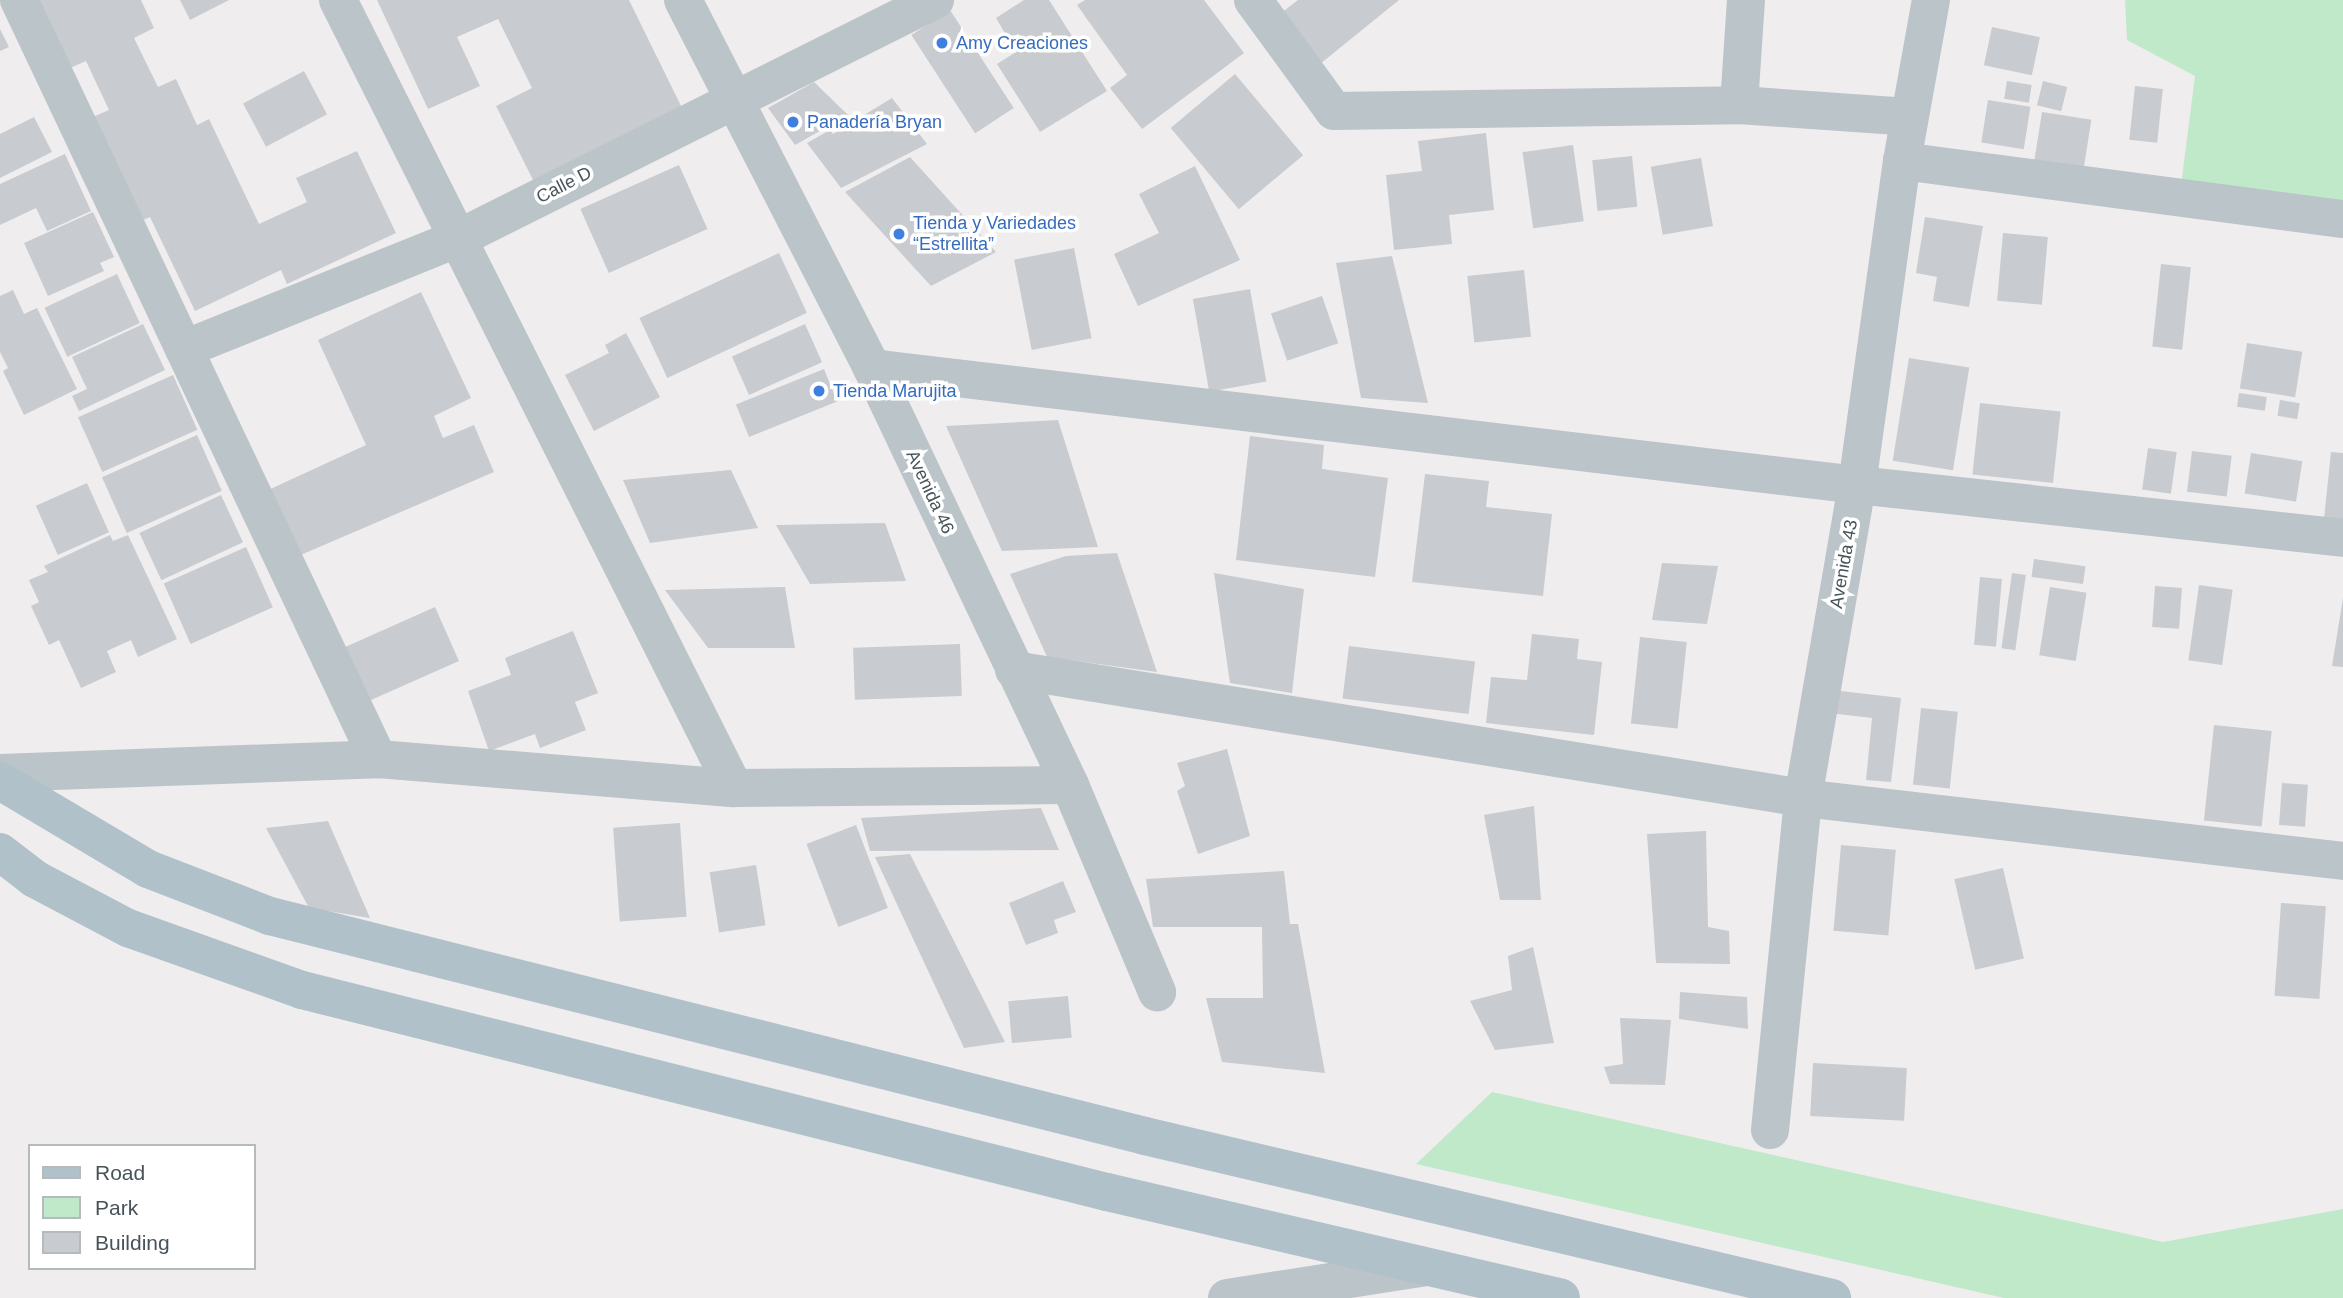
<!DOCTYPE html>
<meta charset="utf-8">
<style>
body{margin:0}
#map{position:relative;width:2343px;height:1298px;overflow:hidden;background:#f0edee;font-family:Arial,sans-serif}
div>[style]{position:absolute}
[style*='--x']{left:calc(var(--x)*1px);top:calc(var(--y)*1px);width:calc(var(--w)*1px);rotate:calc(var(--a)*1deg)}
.green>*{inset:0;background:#c0e9c9}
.building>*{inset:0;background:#c8cbcf;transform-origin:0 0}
.street>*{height:38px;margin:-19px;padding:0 19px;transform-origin:19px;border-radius:19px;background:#bac4c9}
.primary>*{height:38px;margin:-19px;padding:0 19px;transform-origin:19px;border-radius:19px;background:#b0c1c9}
.dots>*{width:19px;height:19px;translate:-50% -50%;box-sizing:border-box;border:4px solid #fff;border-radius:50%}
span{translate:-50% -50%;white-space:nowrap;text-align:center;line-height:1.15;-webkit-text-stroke:7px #fff;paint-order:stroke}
.shop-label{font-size:18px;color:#366cbe}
.left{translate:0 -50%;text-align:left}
.street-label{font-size:18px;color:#485359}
.legend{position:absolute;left:28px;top:1144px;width:228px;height:126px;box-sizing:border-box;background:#fff;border:2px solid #b6babd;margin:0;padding:9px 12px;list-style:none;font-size:21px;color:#485359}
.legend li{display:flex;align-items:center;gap:14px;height:35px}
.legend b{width:35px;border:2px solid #b6babd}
</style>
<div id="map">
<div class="green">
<i style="clip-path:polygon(2125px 0,2343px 0,2343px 216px,2180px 193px,2195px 76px,2127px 40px)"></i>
<i style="clip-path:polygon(1492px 1092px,2163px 1242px,2343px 1209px,2343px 1298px,2004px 1298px,1416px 1164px)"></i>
</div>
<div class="building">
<i style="clip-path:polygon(39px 0,141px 0,154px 28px,134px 38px,158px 87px,176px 79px,197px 125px,209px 119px,259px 224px,307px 202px,296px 178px,357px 151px,396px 233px,287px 284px,281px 270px,195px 311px,150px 217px,134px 224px,93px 117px,109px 110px,86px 61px,70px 68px)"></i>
<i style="clip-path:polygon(180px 0,229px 0,190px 20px)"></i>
<i style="clip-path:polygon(377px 0,629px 0,683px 110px,534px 182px,496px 106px,532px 88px,498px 19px,457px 37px,480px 86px,428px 109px)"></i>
<i style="clip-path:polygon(1024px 0,1049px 0,1107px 91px,1040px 132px,997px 64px,1016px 52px,996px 18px)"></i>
<i style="clip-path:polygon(1085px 0,1204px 0,1244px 53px,1142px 129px,1110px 88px,1127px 75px,1077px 5px)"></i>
<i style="clip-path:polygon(1298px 0,1399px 0,1320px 64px,1280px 14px)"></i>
<i style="left:950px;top:10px;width:117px;height:46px;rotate:57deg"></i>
<i style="left:1992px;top:27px;width:49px;height:39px;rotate:12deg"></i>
<i style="clip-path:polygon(0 29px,9px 47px,0 51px)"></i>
<i style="left:304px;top:71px;width:49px;height:69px;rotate:62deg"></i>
<i style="left:1235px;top:74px;width:106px;height:84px;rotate:50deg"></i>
<i style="left:2007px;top:81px;width:25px;height:18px;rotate:9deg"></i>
<i style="left:2043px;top:81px;width:25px;height:25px;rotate:14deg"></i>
<i style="clip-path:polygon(814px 82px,848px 115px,795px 145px,768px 108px)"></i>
<i style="left:2135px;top:86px;width:28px;height:54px;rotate:6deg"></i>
<i style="clip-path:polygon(892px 98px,927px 144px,841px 188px,807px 143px,830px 130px,833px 134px)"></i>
<i style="left:1988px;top:100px;width:43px;height:43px;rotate:9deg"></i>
<i style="left:2042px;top:112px;width:50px;height:57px;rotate:9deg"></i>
<i style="clip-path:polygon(34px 117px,52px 152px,0 178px,0 134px)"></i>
<i style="clip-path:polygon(1486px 133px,1494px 210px,1449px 215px,1452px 244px,1394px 250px,1386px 175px,1422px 171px,1418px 141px)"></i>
<i style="left:1573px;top:145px;width:77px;height:51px;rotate:82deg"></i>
<i style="clip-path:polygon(65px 154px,91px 211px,47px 231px,36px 208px,0 225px,0 184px)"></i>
<i style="left:1632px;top:156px;width:51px;height:40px;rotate:84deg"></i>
<i style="clip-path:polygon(910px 157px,996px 252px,931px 286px,845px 192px)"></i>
<i style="left:1701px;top:158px;width:69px;height:51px;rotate:80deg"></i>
<i style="left:679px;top:165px;width:70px;height:108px;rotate:66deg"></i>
<i style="clip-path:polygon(1195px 166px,1240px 260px,1138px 306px,1114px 254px,1159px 233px,1139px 194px)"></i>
<i style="clip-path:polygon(93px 212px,114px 257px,100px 263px,104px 271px,48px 296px,24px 243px)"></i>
<i style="clip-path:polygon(1925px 217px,1983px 226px,1969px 307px,1933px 301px,1937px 277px,1916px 273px)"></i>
<i style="left:2003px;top:233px;width:45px;height:68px;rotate:5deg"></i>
<i style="left:1074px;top:248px;width:92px;height:61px;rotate:79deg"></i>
<i style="left:779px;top:253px;width:66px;height:154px;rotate:65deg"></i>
<i style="clip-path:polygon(1392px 256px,1428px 403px,1361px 398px,1336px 263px)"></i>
<i style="left:2161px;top:264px;width:30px;height:83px;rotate:6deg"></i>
<i style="left:1524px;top:270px;width:67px;height:57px;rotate:84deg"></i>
<i style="left:117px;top:274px;width:54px;height:80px;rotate:65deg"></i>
<i style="left:1250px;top:289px;width:94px;height:58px;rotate:80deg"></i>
<i style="clip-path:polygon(13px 290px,24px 314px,37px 308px,77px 389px,24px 415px,3px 371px,8px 368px,0 352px,0 296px)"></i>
<i style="clip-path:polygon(421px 292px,471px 398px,434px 416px,443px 438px,474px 425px,494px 472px,296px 557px,266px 491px,366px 445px,318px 340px)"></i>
<i style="left:1322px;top:296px;width:50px;height:54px;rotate:71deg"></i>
<i style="clip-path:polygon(143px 324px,165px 370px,79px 411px,72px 396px,87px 389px,72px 357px)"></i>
<i style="left:805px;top:324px;width:42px;height:80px;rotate:66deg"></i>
<i style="clip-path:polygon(626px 333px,660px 397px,594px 431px,565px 375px,609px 353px,605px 345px)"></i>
<i style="left:2247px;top:343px;width:56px;height:46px;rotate:9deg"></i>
<i style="left:1909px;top:358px;width:61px;height:104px;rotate:9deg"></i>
<i style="left:824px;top:369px;width:35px;height:95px;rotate:68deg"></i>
<i style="left:173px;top:375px;width:60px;height:104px;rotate:66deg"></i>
<i style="left:2239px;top:393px;width:28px;height:14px;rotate:8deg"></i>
<i style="left:2280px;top:400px;width:20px;height:16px;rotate:9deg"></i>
<i style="left:1980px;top:403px;width:81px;height:72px;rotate:6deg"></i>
<i style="clip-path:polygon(1058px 420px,1098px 547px,1002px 551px,946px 426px)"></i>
<i style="left:197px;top:435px;width:61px;height:104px;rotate:66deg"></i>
<i style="clip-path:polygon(1250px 436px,1324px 445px,1322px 469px,1388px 478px,1375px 577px,1236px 560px)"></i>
<i style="left:2148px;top:448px;width:29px;height:42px;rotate:8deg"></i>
<i style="left:2192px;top:451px;width:40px;height:41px;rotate:7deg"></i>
<i style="clip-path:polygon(2331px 452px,2343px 453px,2343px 522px,2324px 519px)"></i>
<i style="left:2251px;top:453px;width:52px;height:41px;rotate:9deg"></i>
<i style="clip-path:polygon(731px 470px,758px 528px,650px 543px,623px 480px)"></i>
<i style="clip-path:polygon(1425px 474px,1489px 481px,1486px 507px,1552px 514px,1543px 596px,1412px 582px)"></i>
<i style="left:87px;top:483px;width:54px;height:56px;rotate:66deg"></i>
<i style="left:221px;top:495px;width:52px;height:90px;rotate:65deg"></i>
<i style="clip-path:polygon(885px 523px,906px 581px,810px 584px,776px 525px)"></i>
<i style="clip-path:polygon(110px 535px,113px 541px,128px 535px,177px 639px,138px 657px,131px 640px,107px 651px,116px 672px,81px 688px,59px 640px,49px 645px,31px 606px,39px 602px,29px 580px,48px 572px,44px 566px)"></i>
<i style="left:246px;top:547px;width:66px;height:90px;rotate:66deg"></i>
<i style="clip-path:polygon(1117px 553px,1157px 672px,1047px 657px,1010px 574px,1066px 556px)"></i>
<i style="left:2034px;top:559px;width:52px;height:18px;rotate:8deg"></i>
<i style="clip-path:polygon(1662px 563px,1718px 566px,1707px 624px,1652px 620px)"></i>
<i style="clip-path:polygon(1214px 573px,1304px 589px,1292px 693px,1230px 683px)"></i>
<i style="left:2012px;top:573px;width:14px;height:76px;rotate:8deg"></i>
<i style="left:1980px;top:577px;width:22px;height:68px;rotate:5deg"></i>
<i style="left:2199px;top:585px;width:34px;height:76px;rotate:8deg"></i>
<i style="left:2155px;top:586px;width:27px;height:41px;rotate:4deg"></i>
<i style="clip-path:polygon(785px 587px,795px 648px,708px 648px,665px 590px)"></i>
<i style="left:2050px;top:587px;width:37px;height:69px;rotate:9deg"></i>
<i style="clip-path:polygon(2343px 598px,2343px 667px,2332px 666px)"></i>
<i style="left:435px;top:607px;width:59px;height:105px;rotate:66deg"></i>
<i style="clip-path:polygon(573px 631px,598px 693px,575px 702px,586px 730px,540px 748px,535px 734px,489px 751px,468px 691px,511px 675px,505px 658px)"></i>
<i style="clip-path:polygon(1532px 634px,1579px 639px,1577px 659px,1602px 662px,1594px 735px,1486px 723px,1491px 677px,1527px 680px)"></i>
<i style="left:1640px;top:637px;width:47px;height:87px;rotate:6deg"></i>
<i style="left:960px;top:644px;width:52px;height:107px;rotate:88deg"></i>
<i style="left:1349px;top:646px;width:127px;height:53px;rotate:7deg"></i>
<i style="clip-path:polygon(1832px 690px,1901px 698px,1891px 782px,1866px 780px,1872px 718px,1829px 713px)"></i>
<i style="left:1921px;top:708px;width:37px;height:77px;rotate:6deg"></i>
<i style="left:2214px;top:725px;width:58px;height:96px;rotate:6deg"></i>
<i style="clip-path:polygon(1227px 749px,1250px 836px,1198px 854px,1177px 791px,1185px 786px,1177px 763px)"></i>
<i style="left:2282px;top:783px;width:26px;height:42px;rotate:4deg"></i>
<i style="clip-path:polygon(1534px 806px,1541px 900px,1500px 900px,1484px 815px)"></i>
<i style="clip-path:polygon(1041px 808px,1059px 850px,870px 851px,861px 818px)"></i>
<i style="clip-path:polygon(328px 821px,370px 918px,309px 908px,266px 828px)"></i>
<i style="left:680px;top:823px;width:94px;height:67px;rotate:86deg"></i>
<i style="left:856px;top:825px;width:89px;height:53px;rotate:69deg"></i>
<i style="clip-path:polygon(1706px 831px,1708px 927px,1729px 931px,1730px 964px,1656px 963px,1647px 834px)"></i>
<i style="left:1841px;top:845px;width:55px;height:86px;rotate:5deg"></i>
<i style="clip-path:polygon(910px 854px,1005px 1042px,964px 1048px,875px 857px)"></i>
<i style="left:756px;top:865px;width:61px;height:47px;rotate:81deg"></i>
<i style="left:2003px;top:868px;width:93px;height:50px;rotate:77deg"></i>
<i style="clip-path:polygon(1284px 871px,1290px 924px,1298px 924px,1325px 1073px,1222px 1062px,1206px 998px,1263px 998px,1262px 927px,1153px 927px,1146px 879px)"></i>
<i style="clip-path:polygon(1063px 881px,1076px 912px,1054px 920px,1058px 933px,1026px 945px,1009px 903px)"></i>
<i style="left:2281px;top:903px;width:45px;height:93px;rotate:4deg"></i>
<i style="clip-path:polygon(1533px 947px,1554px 1043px,1495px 1050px,1470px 1001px,1512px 990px,1508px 956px)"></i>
<i style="clip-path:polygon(1680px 992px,1747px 997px,1748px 1029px,1679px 1019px)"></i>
<i style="left:1068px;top:996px;width:42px;height:60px;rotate:85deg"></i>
<i style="clip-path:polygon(1620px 1018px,1671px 1020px,1665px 1085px,1610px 1084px,1604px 1067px,1623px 1064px)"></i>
<i style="left:1813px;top:1063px;width:94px;height:53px;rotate:3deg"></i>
</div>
<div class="street">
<i style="--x:19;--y:0;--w:840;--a:64.69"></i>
<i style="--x:338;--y:0;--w:882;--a:63.32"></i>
<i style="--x:683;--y:0;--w:414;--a:62.8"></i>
<i style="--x:872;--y:368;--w:462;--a:64.6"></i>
<i style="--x:1070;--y:785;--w:225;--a:67.2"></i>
<i style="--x:1253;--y:0;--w:137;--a:53.9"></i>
<i style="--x:1334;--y:111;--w:405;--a:-0.8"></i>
<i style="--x:1739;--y:105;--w:170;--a:4"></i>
<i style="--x:1739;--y:105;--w:105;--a:-86.2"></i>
<i style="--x:1902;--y:161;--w:445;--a:7.5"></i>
<i style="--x:184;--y:349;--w:299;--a:-22"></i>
<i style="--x:461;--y:237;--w:530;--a:-26.57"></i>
<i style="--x:872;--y:368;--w:992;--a:6.77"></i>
<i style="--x:1857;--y:485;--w:489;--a:6.2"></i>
<i style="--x:1014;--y:670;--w:799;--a:9.21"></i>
<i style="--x:1803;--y:798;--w:544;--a:6.65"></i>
<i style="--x:0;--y:773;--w:378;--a:-2.1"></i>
<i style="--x:378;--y:759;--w:357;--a:4.7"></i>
<i style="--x:734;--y:788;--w:336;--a:-0.5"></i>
<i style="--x:1770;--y:1130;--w:334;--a:-84.3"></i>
<i style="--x:1803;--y:798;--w:318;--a:-80.2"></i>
<i style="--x:1857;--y:485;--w:327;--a:-82.1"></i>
<i style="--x:1902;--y:161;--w:164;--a:-79.8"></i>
<i style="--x:1227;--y:1298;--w:202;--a:-8.8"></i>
</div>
<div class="primary">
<i style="--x:0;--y:781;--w:172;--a:30.7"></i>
<i style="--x:148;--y:869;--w:131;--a:21.1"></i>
<i style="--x:270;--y:916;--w:902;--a:14.11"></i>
<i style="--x:1145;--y:1136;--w:706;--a:13.27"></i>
<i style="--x:0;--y:852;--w:44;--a:37.6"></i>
<i style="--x:35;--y:879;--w:105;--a:27.8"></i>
<i style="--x:128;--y:928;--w:185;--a:19.6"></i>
<i style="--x:302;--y:990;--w:830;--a:14.09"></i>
<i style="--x:1107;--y:1192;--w:466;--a:13.1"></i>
</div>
<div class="dots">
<i style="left:942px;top:43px;background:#3f7fe0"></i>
<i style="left:793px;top:122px;background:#3f7fe0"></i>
<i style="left:899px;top:234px;background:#3f7fe0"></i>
<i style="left:819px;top:391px;background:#3f7fe0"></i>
</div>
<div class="shop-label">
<span class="left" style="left:956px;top:43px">Amy Creaciones</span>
<span class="left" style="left:807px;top:122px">Panadería Bryan</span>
<span class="left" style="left:913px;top:234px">Tienda y Variedades<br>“Estrellita”</span>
<span class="left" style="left:833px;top:391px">Tienda Marujita</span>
</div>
<div class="street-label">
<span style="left:564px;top:185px;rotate:-27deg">Calle D</span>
<span style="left:930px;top:492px;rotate:65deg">Avenida 46</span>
<span style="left:1844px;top:564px;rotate:-80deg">Avenida 43</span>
</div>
<ul class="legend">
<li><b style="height:9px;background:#b0c1c9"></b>Road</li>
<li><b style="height:19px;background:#c0e9c9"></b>Park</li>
<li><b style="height:19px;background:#c8cbcf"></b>Building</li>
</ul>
</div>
